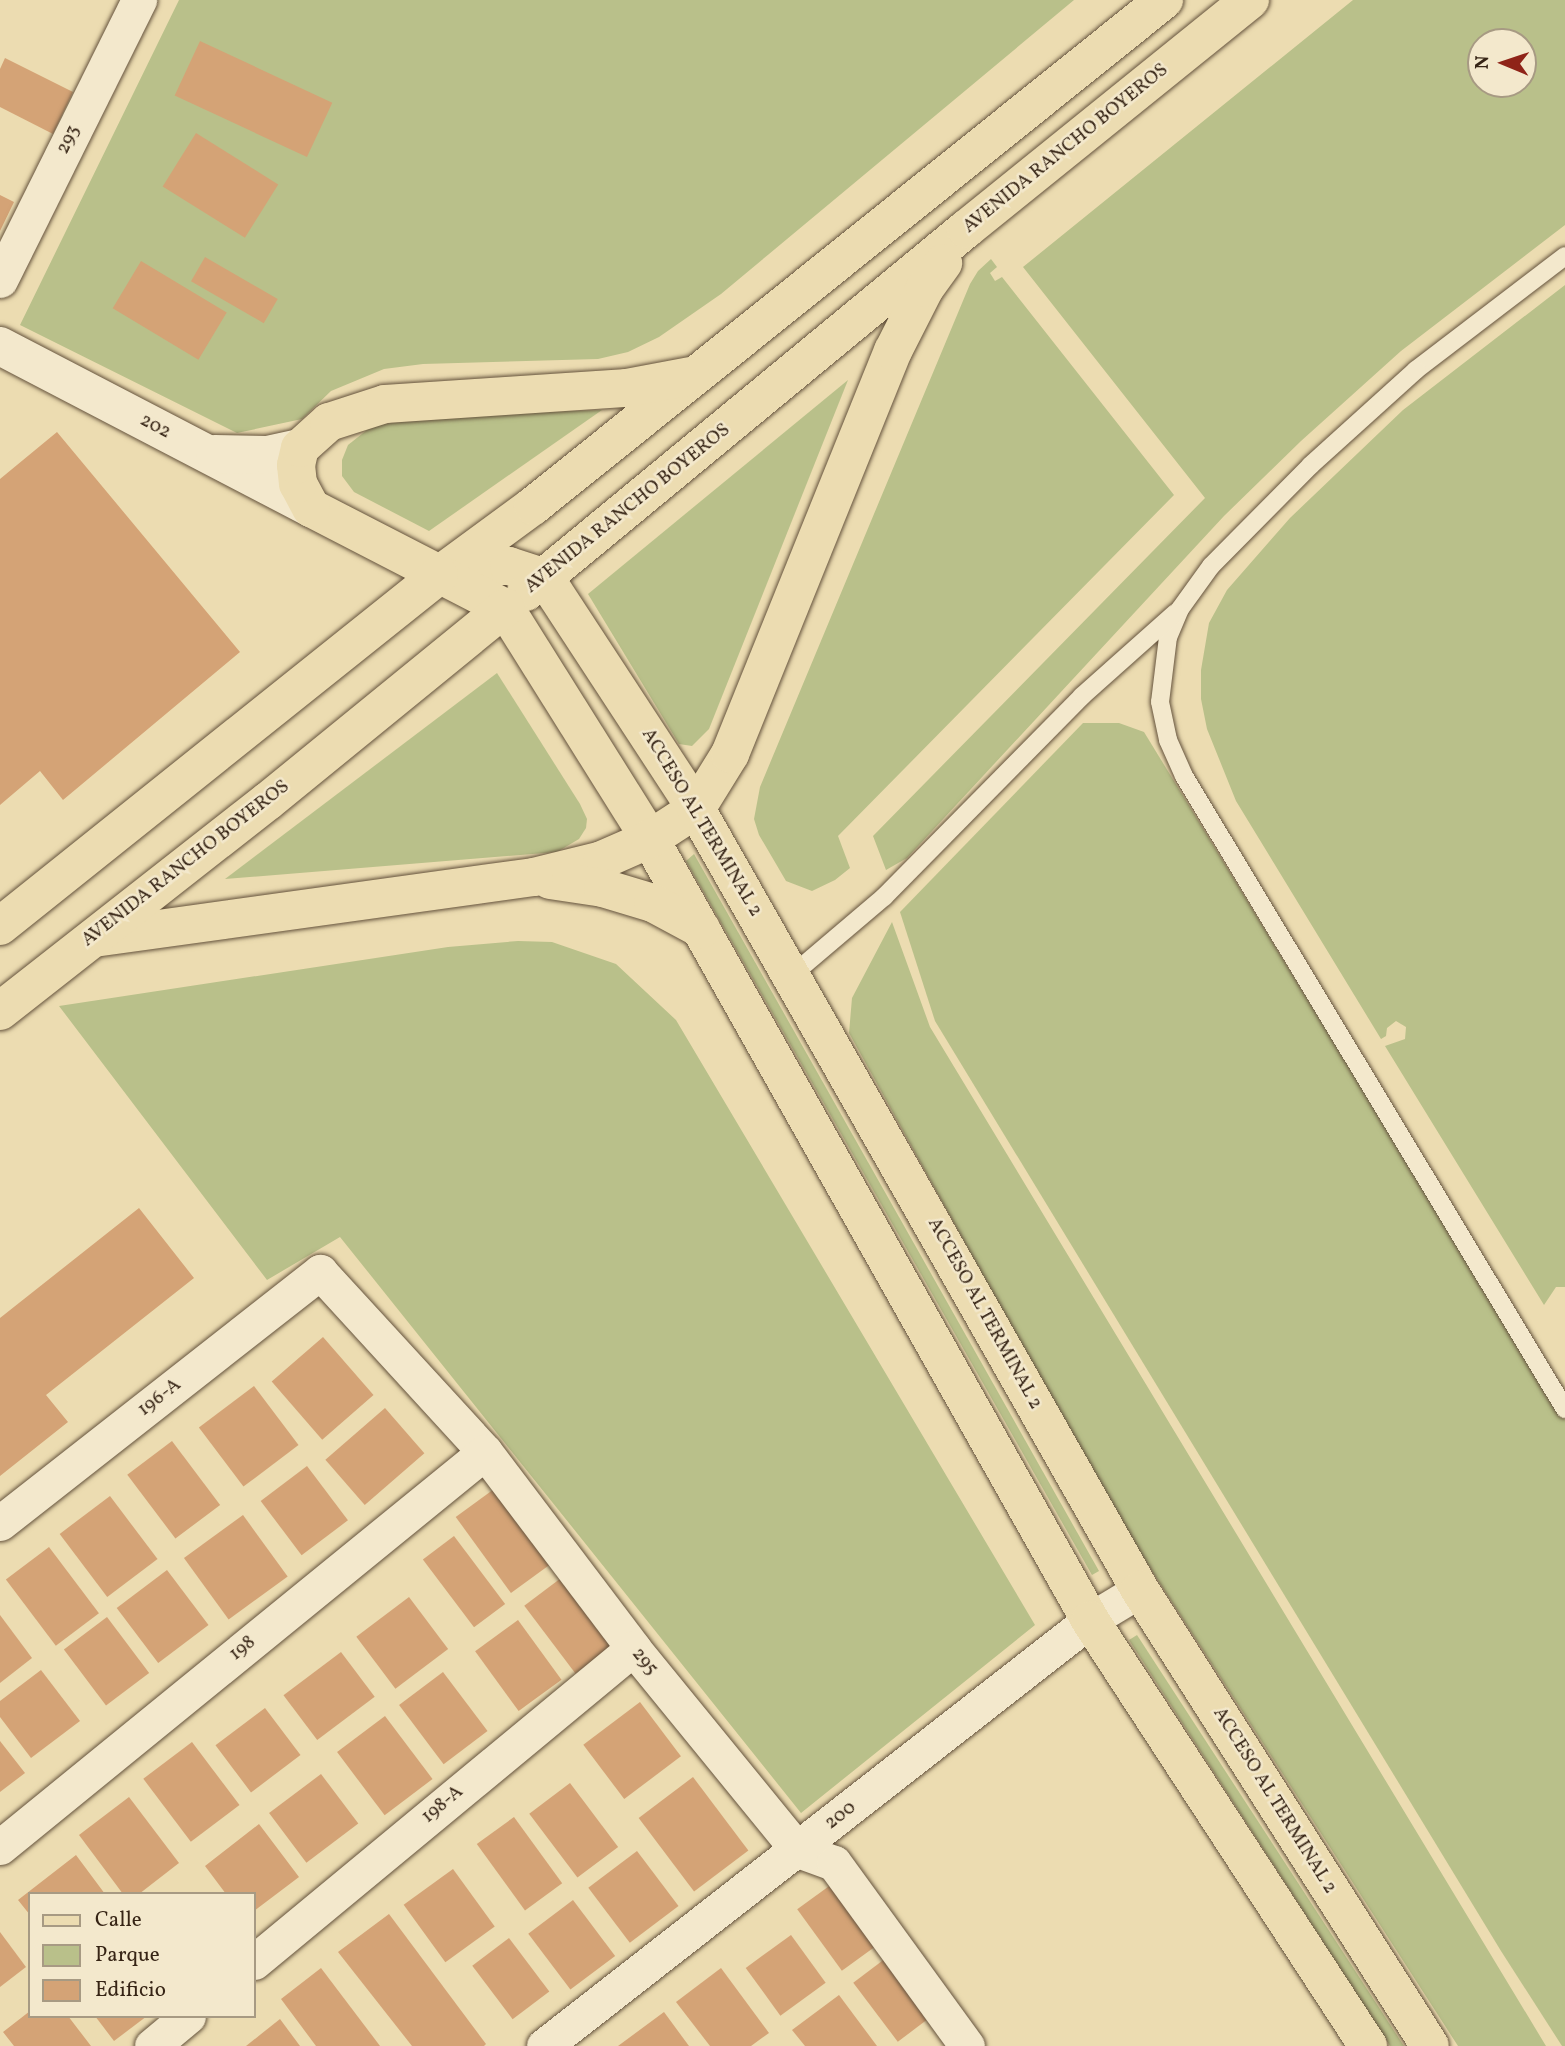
<!DOCTYPE html>
<style>
body{margin:0}
#map{position:relative;width:1565px;height:2046px;overflow:hidden;background:#ecdcb1;font-family:Vollkorn,serif}
div>[style]{position:absolute}
[style*='--x']{left:calc(var(--x)*1px);top:calc(var(--y)*1px);width:calc(var(--w)*1px);rotate:calc(var(--a)*1deg)}
.green>*{inset:0;background:#b9c08a}
.building>*{inset:0;background:#d4a376;transform-origin:0 0}
.roads{filter:drop-shadow(0 0 2px #64523c) drop-shadow(0 0 2px #64523c)}
.lane>*{height:18px;margin:-9px;padding:0 9px;transform-origin:9px;border-radius:9px;background:#f3e8cc}
.street>*{height:35px;margin:-17.5px;padding:0 17.5px;transform-origin:17.5px;border-radius:17.5px;background:#f3e8cc}
.secondary>*{height:38px;margin:-19px;padding:0 19px;transform-origin:19px;border-radius:19px;background:#f3e8cc}
.primary>*{height:38px;margin:-19px;padding:0 19px;transform-origin:19px;border-radius:19px;background:#ecdcb1}
.highway>*{height:38px;margin:-19px;padding:0 19px;transform-origin:19px;border-radius:19px;background:#ecdcb1}
span{translate:-50% -50%;white-space:nowrap;text-align:center;line-height:1.15;-webkit-text-stroke:5px #f3e8cc;paint-order:stroke}
.street-label{font-size:19px;color:#362415}
.legend{position:absolute;left:28px;top:1892px;width:228px;height:126px;box-sizing:border-box;background:#f3e8cc;border:2px solid #a79a83;margin:0;padding:9px 12px;list-style:none;font-size:21px;color:#362415}
.legend li{display:flex;align-items:center;gap:14px;height:35px}
.legend b{width:35px;border:2px solid #a79a83}
.north{position:absolute;left:1467px;top:28px;width:70px;height:70px;box-sizing:border-box;background:#f3e8cc;border:2px solid #a79a83;border-radius:50%;rotate:272deg;font-size:19px;font-weight:700;line-height:28px;text-align:center;color:#362415}
.north::after{content:'';display:block;margin:auto;width:24px;height:32px;background:#8f2418;clip-path:polygon(50% 0,100% 100%,50% 72%,0 100%)}
</style>
<div id="map">
<div class="green">
<i style="clip-path:polygon(179px 0,1074px 0,721px 294px,659px 337px,628px 352px,598px 359px,423px 364px,384px 369px,331px 391px,302px 419px,237px 433px,20px 325px)"></i>
<i style="clip-path:polygon(evenodd,1353px 0,1565px 0,1565px 225px,1401px 351px,1301px 441px,1224px 516px,907px 858px,886px 870px,873px 836px,1205px 498px,1023px 267px,1353px 0,1481px 42px,1523px 42px,1523px 84px,1481px 84px,1481px 42px)"></i>
<i style="clip-path:polygon(991px 259px,997px 267px,990px 273px,995px 281px,1002px 277px,1174px 495px,838px 836px,850px 868px,835px 880px,812px 891px,786px 881px,759px 835px,754px 819px,760px 787px,970px 284px,978px 271px)"></i>
<i style="clip-path:polygon(1565px 285px,1565px 1287px,1556px 1287px,1544px 1305px,1385px 1046px,1405px 1039px,1406px 1027px,1396px 1021px,1387px 1028px,1386px 1036px,1381px 1039px,1236px 801px,1207px 729px,1201px 699px,1201px 670px,1209px 623px,1227px 590px,1290px 518px,1403px 410px)"></i>
<i style="clip-path:polygon(848px 380px,709px 729px,692px 746px,679px 744px,588px 594px)"></i>
<i style="clip-path:polygon(602px 410px,429px 531px,354px 492px,342px 476px,342px 460px,348px 445px,372px 426px,441px 415px)"></i>
<i style="clip-path:polygon(497px 673px,580px 804px,587px 819px,586px 828px,579px 839px,557px 852px,225px 879px)"></i>
<i style="clip-path:polygon(1083px 723px,1119px 723px,1144px 732px,1565px 1420px,1565px 2046px,1562px 2046px,1501px 1951px,935px 1021px,900px 912px)"></i>
<i style="clip-path:polygon(694px 854px,1099px 1571px,1092px 1575px,686px 861px)"></i>
<i style="clip-path:polygon(892px 922px,930px 1027px,1546px 2046px,1458px 2046px,1112px 1509px,849px 1033px,852px 998px)"></i>
<i style="clip-path:polygon(518px 941px,552px 942px,616px 964px,676px 1020px,1035px 1625px,801px 1813px,340px 1237px,267px 1280px,59px 1006px,448px 947px)"></i>
<i style="clip-path:polygon(1137px 1635px,1404px 2046px,1390px 2046px,1129px 1640px)"></i>
</div>
<div class="building">
<i style="left:200px;top:41px;width:146px;height:60px;rotate:25deg"></i>
<i style="clip-path:polygon(5px 58px,73px 92px,53px 134px,0 107px,0 69px)"></i>
<i style="left:196px;top:133px;width:97px;height:63px;rotate:32deg"></i>
<i style="clip-path:polygon(0 195px,14px 202px,0 231px)"></i>
<i style="left:205px;top:257px;width:84px;height:28px;rotate:30deg"></i>
<i style="left:141px;top:261px;width:100px;height:55px;rotate:31deg"></i>
<i style="clip-path:polygon(57px 432px,240px 652px,63px 800px,40px 771px,0 805px,0 479px)"></i>
<i style="clip-path:polygon(139px 1208px,194px 1278px,46px 1395px,68px 1422px,0 1476px,0 1318px)"></i>
<i style="left:323px;top:1337px;width:77px;height:68px;rotate:49deg"></i>
<i style="left:254px;top:1386px;width:74px;height:69px;rotate:53deg"></i>
<i style="left:385px;top:1408px;width:60px;height:79px;rotate:49deg"></i>
<i style="left:172px;top:1441px;width:80px;height:56px;rotate:53deg"></i>
<i style="left:307px;top:1466px;width:68px;height:58px;rotate:53deg"></i>
<i style="left:501px;top:1484px;width:94px;height:56px;rotate:54deg"></i>
<i style="left:110px;top:1496px;width:79px;height:63px;rotate:53deg"></i>
<i style="left:243px;top:1515px;width:76px;height:73px;rotate:54deg"></i>
<i style="left:454px;top:1536px;width:85px;height:39px;rotate:53deg"></i>
<i style="left:49px;top:1547px;width:83px;height:54px;rotate:53deg"></i>
<i style="left:167px;top:1570px;width:69px;height:63px;rotate:53deg"></i>
<i style="left:569px;top:1572px;width:85px;height:56px;rotate:53deg"></i>
<i style="left:409px;top:1597px;width:65px;height:66px;rotate:53deg"></i>
<i style="clip-path:polygon(0 1615px,32px 1658px,0 1683px)"></i>
<i style="left:107px;top:1617px;width:70px;height:54px;rotate:53deg"></i>
<i style="left:518px;top:1620px;width:74px;height:53px;rotate:54deg"></i>
<i style="left:341px;top:1652px;width:56px;height:72px;rotate:53deg"></i>
<i style="clip-path:polygon(41px 1670px,80px 1721px,31px 1758px,0 1717px,0 1701px)"></i>
<i style="left:443px;top:1672px;width:74px;height:55px;rotate:53deg"></i>
<i style="left:640px;top:1702px;width:68px;height:71px;rotate:53deg"></i>
<i style="left:265px;top:1708px;width:59px;height:62px;rotate:53deg"></i>
<i style="left:385px;top:1716px;width:79px;height:60px;rotate:53deg"></i>
<i style="clip-path:polygon(0 1741px,25px 1773px,0 1792px)"></i>
<i style="left:192px;top:1742px;width:79px;height:61px;rotate:53deg"></i>
<i style="left:321px;top:1774px;width:62px;height:65px;rotate:53deg"></i>
<i style="left:693px;top:1777px;width:92px;height:68px;rotate:53deg"></i>
<i style="left:570px;top:1783px;width:80px;height:51px;rotate:53deg"></i>
<i style="clip-path:polygon(129px 1797px,179px 1863px,139px 1894px,123px 1894px,79px 1835px)"></i>
<i style="left:514px;top:1817px;width:82px;height:46px;rotate:54deg"></i>
<i style="clip-path:polygon(259px 1824px,299px 1877px,254px 1911px,254px 1894px,226px 1894px,205px 1866px)"></i>
<i style="left:637px;top:1851px;width:69px;height:61px;rotate:53deg"></i>
<i style="clip-path:polygon(76px 1855px,105px 1894px,30px 1894px,30px 1915px,18px 1900px)"></i>
<i style="left:453px;top:1869px;width:71px;height:61px;rotate:54deg"></i>
<i style="left:832px;top:1884px;width:76px;height:43px;rotate:54deg"></i>
<i style="left:573px;top:1900px;width:70px;height:56px;rotate:53deg"></i>
<i style="clip-path:polygon(389px 1914px,486px 2044px,484px 2046px,412px 2046px,338px 1952px)"></i>
<i style="clip-path:polygon(0 1932px,26px 1967px,0 1987px)"></i>
<i style="left:791px;top:1935px;width:59px;height:56px;rotate:54deg"></i>
<i style="left:509px;top:1938px;width:67px;height:46px;rotate:53deg"></i>
<i style="left:886px;top:1958px;width:74px;height:41px;rotate:53deg"></i>
<i style="clip-path:polygon(321px 1968px,374px 2038px,380px 2046px,316px 2046px,281px 1999px)"></i>
<i style="clip-path:polygon(721px 1968px,769px 2033px,751px 2046px,710px 2046px,676px 2002px)"></i>
<i style="clip-path:polygon(839px 1995px,877px 2046px,805px 2046px,792px 2030px)"></i>
<i style="clip-path:polygon(30px 2011px,30px 2016px,68px 2016px,91px 2046px,14px 2046px,3px 2032px)"></i>
<i style="clip-path:polygon(664px 2012px,689px 2046px,618px 2046px)"></i>
<i style="clip-path:polygon(95px 2016px,147px 2016px,114px 2041px)"></i>
<i style="clip-path:polygon(280px 2019px,300px 2046px,246px 2046px)"></i>
</div>
<div class="roads">
<div class="lane">
<i style="--x:1565;--y:256;--w:188;--a:142.6"></i>
<i style="--x:1416;--y:370;--w:142;--a:137.9"></i>
<i style="--x:1311;--y:465;--w:142;--a:134.7"></i>
<i style="--x:1211;--y:566;--w:53;--a:125.8"></i>
<i style="--x:1180;--y:609;--w:30;--a:113"></i>
<i style="--x:1168;--y:637;--w:65;--a:97"></i>
<i style="--x:1160;--y:702;--w:39;--a:78"></i>
<i style="--x:1168;--y:740;--w:39;--a:66"></i>
<i style="--x:1184;--y:776;--w:739;--a:58.96"></i>
<i style="--x:792;--y:975;--w:121;--a:-40.3"></i>
<i style="--x:884;--y:897;--w:282;--a:-45.4"></i>
<i style="--x:1082;--y:696;--w:125;--a:-41.7"></i>
</div>
<div class="street">
<i style="--x:0;--y:280;--w:313;--a:-63.6"></i>
<i style="--x:0;--y:1523;--w:407;--a:-38.1"></i>
<i style="--x:320;--y:1272;--w:244;--a:47.5"></i>
<i style="--x:485;--y:1452;--w:246;--a:52.9"></i>
<i style="--x:633;--y:1648;--w:261;--a:50.8"></i>
<i style="--x:798;--y:1850;--w:38;--a:20"></i>
<i style="--x:834;--y:1863;--w:226;--a:54"></i>
<i style="--x:0;--y:1847;--w:625;--a:-39.16"></i>
<i style="--x:254;--y:1962;--w:492;--a:-39.6"></i>
<i style="--x:152;--y:2046;--w:47;--a:-39.8"></i>
<i style="--x:544;--y:2046;--w:693;--a:-37.96"></i>
<i style="--x:1090;--y:1620;--w:58;--a:-31"></i>
</div>
<div class="secondary">
<i style="--x:0;--y:346;--w:351;--a:27.5"></i>
<i style="--x:215;--y:454;--w:52;--a:1.1"></i>
<i style="--x:267;--y:455;--w:34;--a:-12"></i>
</div>
<div class="primary">
<i style="--x:448;--y:572;--w:29;--a:-12"></i>
<i style="--x:476;--y:566;--w:33;--a:0"></i>
<i style="--x:509;--y:566;--w:38;--a:18"></i>
<i style="--x:439;--y:575;--w:117;--a:-36.3"></i>
<i style="--x:533;--y:506;--w:809;--a:-38.73"></i>
<i style="--x:545;--y:578;--w:276;--a:56.8"></i>
<i style="--x:696;--y:809;--w:898;--a:60.38"></i>
<i style="--x:1140;--y:1590;--w:540;--a:57.55"></i>
<i style="--x:526;--y:592;--w:570;--a:-39.52"></i>
<i style="--x:966;--y:229;--w:365;--a:-38.9"></i>
<i style="--x:505;--y:608;--w:273;--a:57.9"></i>
<i style="--x:650;--y:839;--w:896;--a:60.6"></i>
<i style="--x:1090;--y:1620;--w:509;--a:56.87"></i>
<i style="--x:505;--y:608;--w:218;--a:-152.7"></i>
<i style="--x:311;--y:508;--w:27;--a:-118"></i>
<i style="--x:298;--y:484;--w:19;--a:-96"></i>
<i style="--x:296;--y:465;--w:17;--a:-77"></i>
<i style="--x:300;--y:448;--w:39;--a:-42"></i>
<i style="--x:329;--y:422;--w:59;--a:-17.8"></i>
<i style="--x:385;--y:404;--w:243;--a:-3.8"></i>
<i style="--x:627;--y:388;--w:65;--a:-10.6"></i>
<i style="--x:534;--y:877;--w:70;--a:-14"></i>
<i style="--x:602;--y:860;--w:52;--a:-23.6"></i>
<i style="--x:650;--y:839;--w:55;--a:-33.1"></i>
<i style="--x:696;--y:809;--w:65;--a:-58.3"></i>
<i style="--x:730;--y:754;--w:435;--a:-68"></i>
<i style="--x:893;--y:351;--w:71;--a:-63.1"></i>
<i style="--x:925;--y:288;--w:31;--a:-54"></i>
<i style="--x:550;--y:880;--w:54;--a:8.6"></i>
<i style="--x:603;--y:888;--w:52;--a:16.7"></i>
<i style="--x:653;--y:903;--w:55;--a:28.4"></i>
</div>
<div class="highway">
<i style="--x:0;--y:926;--w:562;--a:-38.64"></i>
<i style="--x:94;--y:938;--w:444;--a:-7.9"></i>
<i style="--x:0;--y:1011;--w:340;--a:-38.1"></i>
<i style="--x:268;--y:801;--w:306;--a:-39.2"></i>
</div>
</div>
<div class="street-label">
<span style="left:69px;top:140px;rotate:-64deg">293</span>
<span style="left:1066px;top:149px;rotate:-39deg">AVENIDA RANCHO BOYEROS</span>
<span style="left:155px;top:427px;rotate:28deg">202</span>
<span style="left:628px;top:509px;rotate:-39deg">AVENIDA RANCHO BOYEROS</span>
<span style="left:701px;top:823px;rotate:59deg">ACCESO AL TERMINAL 2</span>
<span style="left:186px;top:864px;rotate:-38deg">AVENIDA RANCHO BOYEROS</span>
<span style="left:984px;top:1314px;rotate:61deg">ACCESO AL TERMINAL 2</span>
<span style="left:160px;top:1398px;rotate:-38deg">196-A</span>
<span style="left:243px;top:1649px;rotate:-39deg">198</span>
<span style="left:644px;top:1662px;rotate:51deg">295</span>
<span style="left:1274px;top:1801px;rotate:58deg">ACCESO AL TERMINAL 2</span>
<span style="left:443px;top:1805px;rotate:-40deg">198-A</span>
<span style="left:841px;top:1816px;rotate:-38deg">200</span>
</div>
<ul class="legend">
<li><b style="height:9px;background:#ecdcb1"></b>Calle</li>
<li><b style="height:19px;background:#b9c08a"></b>Parque</li>
<li><b style="height:19px;background:#d4a376"></b>Edificio</li>
</ul>
<div class="north">N</div>
</div>
